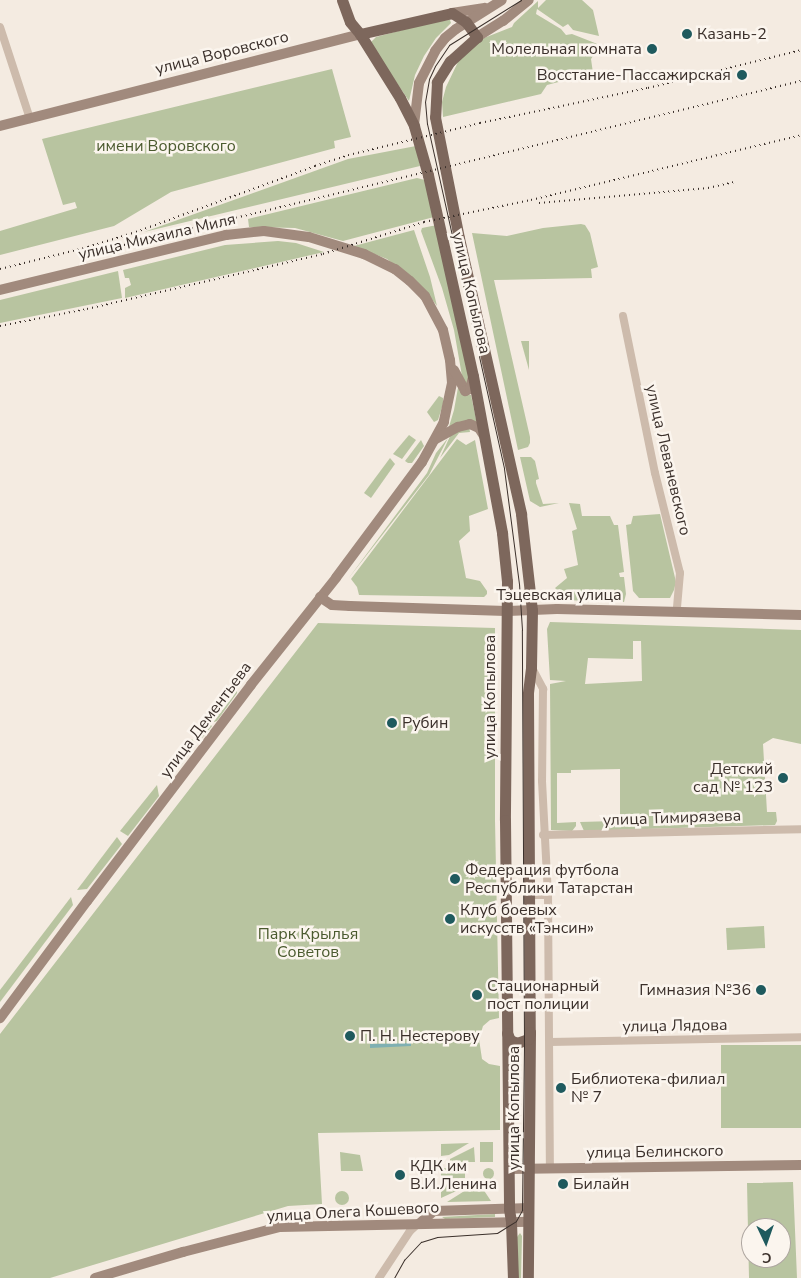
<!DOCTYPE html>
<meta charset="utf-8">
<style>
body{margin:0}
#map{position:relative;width:801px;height:1278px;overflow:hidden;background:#f4ebe1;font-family:"Nunito Sans",sans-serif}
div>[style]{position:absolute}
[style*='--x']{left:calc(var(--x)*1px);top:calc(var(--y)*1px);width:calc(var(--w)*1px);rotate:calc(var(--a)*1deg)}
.green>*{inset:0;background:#b8c4a0;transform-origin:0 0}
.round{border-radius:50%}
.water>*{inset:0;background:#7fb0b2}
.street>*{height:8px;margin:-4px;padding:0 4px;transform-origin:4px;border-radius:4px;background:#cdbbac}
.secondary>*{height:10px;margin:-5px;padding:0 5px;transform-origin:5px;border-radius:5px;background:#a18a7d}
.primary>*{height:11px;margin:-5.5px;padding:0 5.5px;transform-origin:5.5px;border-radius:5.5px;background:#7d675c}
.tram>*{height:1px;margin:-0.5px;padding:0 0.5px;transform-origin:0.5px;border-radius:0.5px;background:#3b302b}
.rail>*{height:2px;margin-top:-1px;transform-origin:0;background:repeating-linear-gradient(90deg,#3b302b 0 1px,transparent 0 5px)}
.dots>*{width:14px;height:14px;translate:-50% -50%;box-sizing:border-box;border:2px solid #fbf5ee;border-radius:50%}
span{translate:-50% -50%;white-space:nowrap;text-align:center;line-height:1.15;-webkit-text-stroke:5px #fbf5ee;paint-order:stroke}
.poi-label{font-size:16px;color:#3b302b}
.left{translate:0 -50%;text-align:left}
.right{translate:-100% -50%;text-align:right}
.street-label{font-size:16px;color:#3b302b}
.park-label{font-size:16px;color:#4a5a2e}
.north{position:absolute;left:741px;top:1218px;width:50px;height:50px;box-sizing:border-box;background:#fbf5ee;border:1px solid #aea6a0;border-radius:50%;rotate:177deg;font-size:14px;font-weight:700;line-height:20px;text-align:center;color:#3b302b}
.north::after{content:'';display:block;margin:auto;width:18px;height:22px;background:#1f5a5e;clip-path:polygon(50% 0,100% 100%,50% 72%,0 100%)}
</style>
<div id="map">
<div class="green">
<i style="clip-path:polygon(546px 0,582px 0,593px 10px,599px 36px,573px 30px,568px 24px,563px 27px,537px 9px,536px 14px,561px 29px,566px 35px,572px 34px,600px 45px,591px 59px,593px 73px,547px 85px,541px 94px,443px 117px,442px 102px,446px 87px,458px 62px,467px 51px,484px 38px,512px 27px,514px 23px,538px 1px,538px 8px)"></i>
<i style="clip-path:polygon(450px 20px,451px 23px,436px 38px,424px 56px,415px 75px,409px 101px,370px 43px,376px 37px,436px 21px)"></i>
<i style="clip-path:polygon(332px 69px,351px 137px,334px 141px,335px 148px,171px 192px,114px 226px,0 255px,0 231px,77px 208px,75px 202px,63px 205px,42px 139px)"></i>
<i style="clip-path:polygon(416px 146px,420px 166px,144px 232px,348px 159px)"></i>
<i style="clip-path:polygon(417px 178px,425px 180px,434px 217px,343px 241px,295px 228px,249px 227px,248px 219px)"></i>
<i style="clip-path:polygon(581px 224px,585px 225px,590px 233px,598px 267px,591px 269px,592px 278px,494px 280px,530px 437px,530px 443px,528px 447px,518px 450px,472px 233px,507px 236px,543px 228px)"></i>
<i style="clip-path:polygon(437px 225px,470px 375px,468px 388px,462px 376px,454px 330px,442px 288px,421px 231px,422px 228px)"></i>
<i style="clip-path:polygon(414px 230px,430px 277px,437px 306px,424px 289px,387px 259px,354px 246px)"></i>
<i style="clip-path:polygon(278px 241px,296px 243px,324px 252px,125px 298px,125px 288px,131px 285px,129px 278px,125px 278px,123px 270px,225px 245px)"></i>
<i style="clip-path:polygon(118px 271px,122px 298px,0 323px,0 300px)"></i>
<i style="clip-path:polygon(521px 341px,529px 341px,529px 370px)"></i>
<i style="clip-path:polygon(459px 382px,467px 395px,471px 395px,477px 424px,448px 430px,454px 410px)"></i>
<i style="clip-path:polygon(439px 396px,443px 398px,443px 404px,438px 420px,434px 422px,427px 412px)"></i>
<i style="clip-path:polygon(469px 427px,470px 432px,459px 433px,440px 458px,452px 432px)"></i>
<i style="clip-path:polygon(409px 435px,416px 440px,402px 459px,393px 454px)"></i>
<i style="clip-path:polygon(448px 438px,429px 475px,348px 579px,427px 473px,436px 453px)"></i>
<i style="clip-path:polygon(457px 439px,466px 445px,475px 440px,488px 509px,469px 516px,470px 531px,459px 541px,466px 578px,480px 581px,487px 591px,487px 594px,484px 597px,359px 595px,357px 587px,351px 579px)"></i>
<i style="clip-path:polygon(421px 440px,424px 446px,412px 463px,408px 463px,405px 461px)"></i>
<i style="clip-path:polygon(520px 457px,531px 457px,535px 461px,539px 479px,536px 480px,536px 483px,543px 504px,559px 503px,540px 507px,530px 501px)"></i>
<i style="clip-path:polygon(390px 458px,395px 464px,371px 498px,364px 493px)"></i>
<i style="clip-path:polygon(569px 503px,580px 504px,582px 516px,610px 516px,614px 525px,618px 525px,624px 572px,619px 573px,620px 577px,624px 577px,626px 594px,624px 602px,563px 600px,562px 595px,555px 588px,567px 578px,564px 569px,578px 565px,572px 531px,577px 529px)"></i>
<i style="clip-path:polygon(660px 514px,676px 582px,674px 590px,670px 598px,639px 598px,633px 591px,626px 525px,631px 524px,633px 516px)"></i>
<i style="clip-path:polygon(evenodd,550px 622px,801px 630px,801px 744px,773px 738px,763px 744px,767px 812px,776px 812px,777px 821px,775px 825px,584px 831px,580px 822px,615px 821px,618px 815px,620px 816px,620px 769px,571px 770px,571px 773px,557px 773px,557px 823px,576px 822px,576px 826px,572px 831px,551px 830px,550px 684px,566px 681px,550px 680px,547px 629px,550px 622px,633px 641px,641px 641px,642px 681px,585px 684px,588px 658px,633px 659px,633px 641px)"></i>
<i style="clip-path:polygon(318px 623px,495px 628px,495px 820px,499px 1018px,490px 1020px,483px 1026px,479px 1039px,482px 1059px,489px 1064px,500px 1066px,500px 1130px,318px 1133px,322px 1204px,288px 1206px,50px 1278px,0 1278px,0 1034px)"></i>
<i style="clip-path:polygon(236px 680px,237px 693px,217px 721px,214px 722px,208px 718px)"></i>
<i style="clip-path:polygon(206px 721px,212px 726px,202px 738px,199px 738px,195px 735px)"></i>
<i style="clip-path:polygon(192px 739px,196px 745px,178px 769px,167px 770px)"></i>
<i style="clip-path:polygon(157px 785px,159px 796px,128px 836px,120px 831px)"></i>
<i style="clip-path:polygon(117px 837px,122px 844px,87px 889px,77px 890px)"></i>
<i style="clip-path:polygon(71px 897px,73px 905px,0 1002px,0 990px)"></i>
<i style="left:764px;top:926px;width:22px;height:38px;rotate:87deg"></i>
<i style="left:801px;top:1045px;width:83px;height:80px;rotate:90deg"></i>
<i style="left:493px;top:1142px;width:20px;height:13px;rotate:90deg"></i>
<i style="clip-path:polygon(469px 1143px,449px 1155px,441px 1156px,441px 1144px)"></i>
<i style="clip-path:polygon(474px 1147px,475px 1162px,450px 1162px,450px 1159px)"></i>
<i style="clip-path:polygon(340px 1152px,360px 1155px,363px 1171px,341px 1171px)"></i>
<i class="round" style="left:482.5px;top:1167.5px;width:11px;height:11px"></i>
<i style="left:441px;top:1168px;width:24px;height:10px"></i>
<i style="clip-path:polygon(evenodd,793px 1182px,797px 1278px,749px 1278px,747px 1183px,793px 1182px,751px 1228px,781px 1228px,781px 1258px,751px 1258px,751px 1228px)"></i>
<i style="clip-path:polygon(441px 1184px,465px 1184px,465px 1187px,441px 1198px)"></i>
<i style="clip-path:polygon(473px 1186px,481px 1186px,491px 1201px,447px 1202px,466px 1190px,472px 1189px)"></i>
<i class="round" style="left:335px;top:1191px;width:14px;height:14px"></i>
<i style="clip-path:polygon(495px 1214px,495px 1217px,445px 1219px,442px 1217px)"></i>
<i style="clip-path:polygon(520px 1233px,522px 1236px,521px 1278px,517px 1278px,517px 1237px)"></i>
</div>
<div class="water">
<i style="clip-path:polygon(411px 1043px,411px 1046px,370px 1048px,370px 1044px)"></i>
</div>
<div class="street">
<i style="--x:0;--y:27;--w:97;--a:71.9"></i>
<i style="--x:623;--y:316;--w:160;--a:78.5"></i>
<i style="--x:655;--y:473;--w:103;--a:76"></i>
<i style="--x:680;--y:573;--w:38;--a:95"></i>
<i style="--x:532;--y:668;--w:24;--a:62"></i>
<i style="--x:543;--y:689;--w:92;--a:90.6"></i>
<i style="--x:542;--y:781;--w:114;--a:87"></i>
<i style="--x:548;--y:895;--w:273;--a:89.6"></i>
<i style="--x:543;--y:835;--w:258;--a:-1.3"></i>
<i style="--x:530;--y:895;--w:18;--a:0"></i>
<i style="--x:550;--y:1042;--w:251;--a:-1.1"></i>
<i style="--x:379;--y:1278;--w:56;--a:-56.6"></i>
<i style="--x:410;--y:1231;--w:12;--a:-42"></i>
</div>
<div class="secondary">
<i style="--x:452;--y:13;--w:33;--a:-9"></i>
<i style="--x:477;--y:37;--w:31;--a:-32"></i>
<i style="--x:503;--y:21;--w:33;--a:-39"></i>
<i style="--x:414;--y:125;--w:42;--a:-83.2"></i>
<i style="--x:419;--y:83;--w:36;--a:-63"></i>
<i style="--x:435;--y:51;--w:16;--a:-52"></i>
<i style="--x:445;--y:38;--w:14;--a:-39"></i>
<i style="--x:456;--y:29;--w:54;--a:-32.2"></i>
<i style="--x:0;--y:126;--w:372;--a:-14.3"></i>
<i style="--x:0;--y:290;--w:233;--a:-13.7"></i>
<i style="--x:226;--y:235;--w:38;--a:-6"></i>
<i style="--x:264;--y:231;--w:45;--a:7.6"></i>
<i style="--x:309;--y:237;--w:58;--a:17.2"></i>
<i style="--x:364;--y:254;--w:34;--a:26"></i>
<i style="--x:395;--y:269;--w:19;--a:39"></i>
<i style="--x:410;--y:281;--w:21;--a:45"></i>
<i style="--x:425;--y:296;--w:38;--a:62"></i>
<i style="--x:443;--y:330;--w:31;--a:77"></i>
<i style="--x:450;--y:360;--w:23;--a:85"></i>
<i style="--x:452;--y:383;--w:40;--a:102"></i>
<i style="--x:444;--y:422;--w:46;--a:118.8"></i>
<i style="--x:422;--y:462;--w:144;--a:126.6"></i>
<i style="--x:336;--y:578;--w:137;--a:128.5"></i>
<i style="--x:251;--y:685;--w:271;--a:127.2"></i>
<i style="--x:87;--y:901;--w:146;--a:126.6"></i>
<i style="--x:454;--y:370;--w:24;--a:62"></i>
<i style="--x:465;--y:391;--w:5;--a:-22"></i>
<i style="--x:470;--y:389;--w:12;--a:-76"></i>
<i style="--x:436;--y:439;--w:25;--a:-29"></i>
<i style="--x:458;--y:427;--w:12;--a:-14"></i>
<i style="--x:470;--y:424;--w:10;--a:24"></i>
<i style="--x:479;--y:428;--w:9;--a:58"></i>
<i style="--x:320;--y:597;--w:14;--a:34"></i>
<i style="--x:332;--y:605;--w:18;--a:3"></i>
<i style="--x:350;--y:606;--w:156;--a:1.8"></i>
<i style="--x:506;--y:611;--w:51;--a:-2.2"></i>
<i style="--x:557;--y:609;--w:244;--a:1.4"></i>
<i style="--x:509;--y:1169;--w:292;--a:-0.8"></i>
<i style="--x:420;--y:1223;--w:18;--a:-41"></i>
<i style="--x:434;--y:1211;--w:94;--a:-1.8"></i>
<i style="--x:95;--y:1278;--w:92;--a:-16.5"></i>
<i style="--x:183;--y:1252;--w:100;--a:-14.5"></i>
<i style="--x:280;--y:1227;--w:248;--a:-1.2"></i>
</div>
<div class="primary">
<i style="--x:342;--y:0;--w:23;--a:70"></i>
<i style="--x:350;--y:22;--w:16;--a:50"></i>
<i style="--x:360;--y:34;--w:75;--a:58"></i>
<i style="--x:400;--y:98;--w:31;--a:63"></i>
<i style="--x:414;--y:126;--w:51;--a:74.1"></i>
<i style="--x:428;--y:175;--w:206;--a:77.4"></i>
<i style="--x:473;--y:376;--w:160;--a:79.5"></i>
<i style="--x:502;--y:533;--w:48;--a:84.1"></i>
<i style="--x:507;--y:581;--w:239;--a:90.5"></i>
<i style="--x:505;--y:820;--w:389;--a:89.4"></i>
<i style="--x:509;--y:1209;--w:13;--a:81"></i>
<i style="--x:511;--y:1222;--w:56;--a:88"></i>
<i style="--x:360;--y:34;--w:94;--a:-12.9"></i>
<i style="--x:452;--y:13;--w:17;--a:33"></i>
<i style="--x:466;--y:22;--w:19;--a:54"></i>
<i style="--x:477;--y:37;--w:36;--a:138"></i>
<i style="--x:450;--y:61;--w:25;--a:122"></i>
<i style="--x:437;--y:82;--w:35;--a:93"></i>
<i style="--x:435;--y:117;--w:123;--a:78.8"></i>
<i style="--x:459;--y:238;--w:283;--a:77.3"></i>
<i style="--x:521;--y:514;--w:97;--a:83.5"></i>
<i style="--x:532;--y:610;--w:58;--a:91"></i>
<i style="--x:531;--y:668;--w:26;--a:97"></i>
<i style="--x:528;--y:694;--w:338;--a:89.7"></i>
<i style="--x:530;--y:1032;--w:246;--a:90.5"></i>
<i style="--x:507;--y:1033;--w:8;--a:67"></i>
<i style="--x:510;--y:1040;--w:8;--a:23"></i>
<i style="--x:517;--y:1043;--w:12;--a:-20"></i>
<i style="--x:528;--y:1039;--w:7;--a:-74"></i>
</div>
<div class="tram">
<i style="--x:394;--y:1278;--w:21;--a:-61"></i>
<i style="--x:404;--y:1260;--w:25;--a:-47"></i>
<i style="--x:421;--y:1242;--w:17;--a:-17"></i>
<i style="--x:437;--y:1237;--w:60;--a:-3.8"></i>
<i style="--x:497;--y:1233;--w:22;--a:-32"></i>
<i style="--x:516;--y:1221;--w:13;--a:-61"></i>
<i style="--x:522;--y:1210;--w:168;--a:-89.3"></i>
<i style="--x:524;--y:1042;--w:412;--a:-90.3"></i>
<i style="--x:522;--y:630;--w:46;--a:-93.7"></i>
<i style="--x:519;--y:584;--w:117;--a:-97.4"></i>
<i style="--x:504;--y:468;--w:353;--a:-102.6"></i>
<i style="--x:427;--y:124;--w:22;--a:-95"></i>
<i style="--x:425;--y:102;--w:23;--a:-80"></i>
<i style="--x:429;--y:79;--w:14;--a:-65"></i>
<i style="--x:435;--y:66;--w:25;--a:-56"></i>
<i style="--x:449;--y:45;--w:85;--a:-32"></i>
</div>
<div class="rail">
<i style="--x:539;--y:203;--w:170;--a:-5.1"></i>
<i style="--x:708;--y:188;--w:27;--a:-13"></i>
<i style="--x:95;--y:252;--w:726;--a:-13.62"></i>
<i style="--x:0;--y:269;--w:91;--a:-14"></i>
<i style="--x:88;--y:247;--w:50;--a:-17.4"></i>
<i style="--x:136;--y:232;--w:191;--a:-20.2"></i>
<i style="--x:315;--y:166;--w:40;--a:-18"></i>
<i style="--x:353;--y:154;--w:131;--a:-13.7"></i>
<i style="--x:480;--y:123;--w:172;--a:-11.8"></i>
<i style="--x:648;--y:88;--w:158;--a:-13.9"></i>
<i style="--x:0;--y:326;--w:89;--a:-11.1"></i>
<i style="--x:87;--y:309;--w:242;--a:-13.1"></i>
<i style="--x:323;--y:254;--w:106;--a:-17.6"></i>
<i style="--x:424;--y:222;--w:109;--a:-11.6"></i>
<i style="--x:531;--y:200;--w:278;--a:-13.5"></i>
</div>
<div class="dots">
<i style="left:687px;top:34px;background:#1f5a5e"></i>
<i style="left:652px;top:49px;background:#1f5a5e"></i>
<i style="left:742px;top:75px;background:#1f5a5e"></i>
<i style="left:392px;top:723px;background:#1f5a5e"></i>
<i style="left:783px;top:778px;background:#1f5a5e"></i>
<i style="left:455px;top:879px;background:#1f5a5e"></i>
<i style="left:450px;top:919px;background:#1f5a5e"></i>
<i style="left:761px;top:990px;background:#1f5a5e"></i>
<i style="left:477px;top:995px;background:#1f5a5e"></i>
<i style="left:350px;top:1036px;background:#1f5a5e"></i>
<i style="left:561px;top:1088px;background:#1f5a5e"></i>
<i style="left:400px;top:1175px;background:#1f5a5e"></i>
<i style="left:563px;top:1184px;background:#1f5a5e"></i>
</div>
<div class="poi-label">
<span class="left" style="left:697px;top:34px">Казань-2</span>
<span class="right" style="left:642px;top:49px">Молельная комната</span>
<span class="right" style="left:731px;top:75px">Восстание-Пассажирская</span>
<span class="left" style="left:402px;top:723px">Рубин</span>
<span class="right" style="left:773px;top:778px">Детский<br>сад № 123</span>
<span class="left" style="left:465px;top:879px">Федерация футбола<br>Республики Татарстан</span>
<span class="left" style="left:460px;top:919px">Клуб боевых<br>искусств «Тэнсин»</span>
<span class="left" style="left:487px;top:995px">Стационарный<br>пост полиции</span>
<span class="right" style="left:751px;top:990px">Гимназия №36</span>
<span class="left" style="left:360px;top:1036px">П. Н. Нестерову</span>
<span class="left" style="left:571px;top:1088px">Библиотека-филиал<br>№ 7</span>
<span class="left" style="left:410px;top:1175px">КДК им<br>В.И.Ленина</span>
<span class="left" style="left:573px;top:1184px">Билайн</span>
</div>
<div class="street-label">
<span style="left:222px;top:53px;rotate:-14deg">улица Воровского</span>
<span style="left:157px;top:237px;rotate:-13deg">улица Михаила Миля</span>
<span style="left:471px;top:293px;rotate:77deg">улица Копылова</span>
<span style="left:668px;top:460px;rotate:77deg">улица Леваневского</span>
<span style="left:559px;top:595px">Тэцевская улица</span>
<span style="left:490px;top:697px;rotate:-90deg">улица Копылова</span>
<span style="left:206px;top:720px;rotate:-53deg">улица Дементьева</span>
<span style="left:672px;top:818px;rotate:-2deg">улица Тимирязева</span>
<span style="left:675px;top:1026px;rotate:-1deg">улица Лядова</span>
<span style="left:514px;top:1108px;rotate:-90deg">улица Копылова</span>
<span style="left:655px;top:1152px;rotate:-1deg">улица Белинского</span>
<span style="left:353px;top:1212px;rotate:-3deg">улица Олега Кошевого</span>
</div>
<div class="park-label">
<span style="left:166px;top:146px">имени Воровского</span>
<span style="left:308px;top:943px">Парк Крылья<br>Советов</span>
</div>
<div class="north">С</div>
</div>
